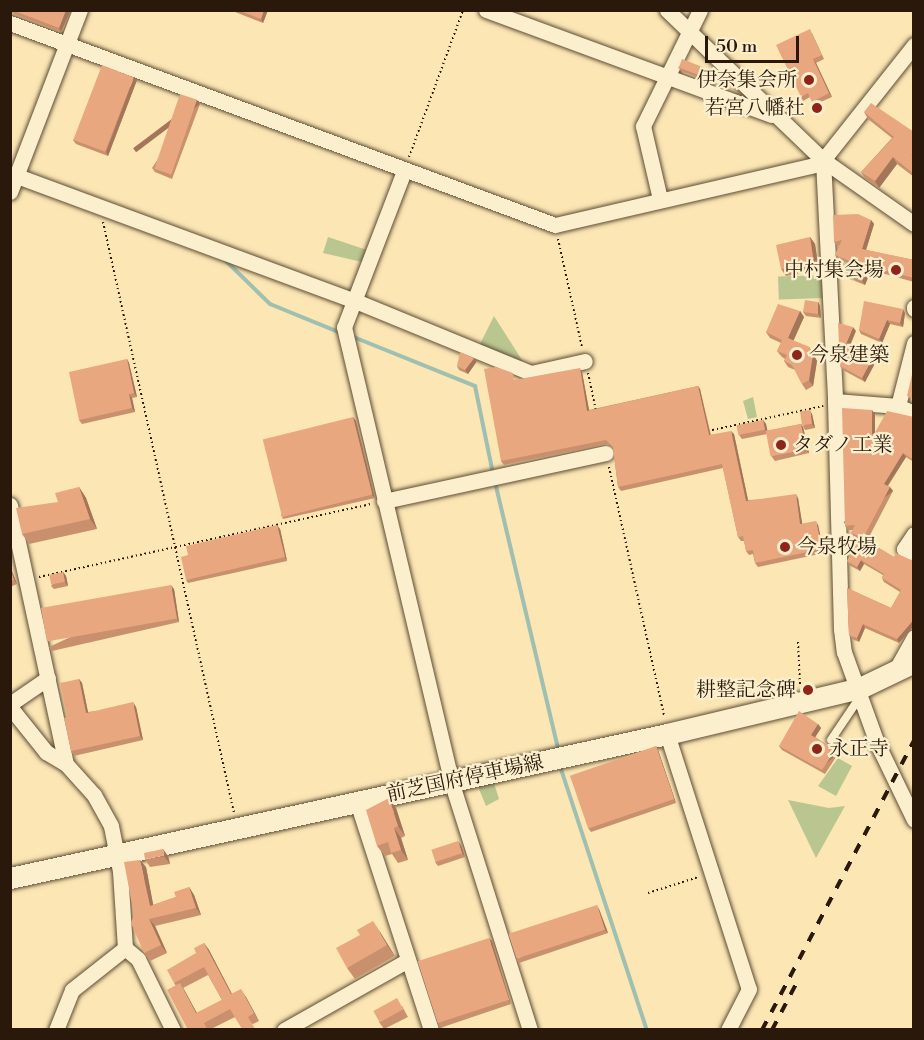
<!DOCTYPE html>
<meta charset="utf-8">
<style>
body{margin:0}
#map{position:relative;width:924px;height:1040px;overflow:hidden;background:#fbe6b4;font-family:"Libre Bodoni","Noto Serif JP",serif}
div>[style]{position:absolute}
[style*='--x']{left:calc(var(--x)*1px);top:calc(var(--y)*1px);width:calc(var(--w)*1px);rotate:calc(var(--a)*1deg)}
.green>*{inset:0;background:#bac690;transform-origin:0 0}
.stream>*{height:4px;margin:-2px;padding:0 2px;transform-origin:2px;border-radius:2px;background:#9fbfb1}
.path>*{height:2px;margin-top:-1px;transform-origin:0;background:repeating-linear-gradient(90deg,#2a190a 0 1.5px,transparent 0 4.5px)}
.roads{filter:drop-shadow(0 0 2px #5e4c34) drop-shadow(0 0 2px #5e4c34)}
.service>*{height:8px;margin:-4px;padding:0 4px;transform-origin:4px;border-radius:4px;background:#fcefce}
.minor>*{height:15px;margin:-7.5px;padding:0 7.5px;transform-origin:7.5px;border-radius:7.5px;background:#fcefce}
.secondary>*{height:21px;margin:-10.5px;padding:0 10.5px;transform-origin:10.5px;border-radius:10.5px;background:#fcefce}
.rail>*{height:4px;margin-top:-2px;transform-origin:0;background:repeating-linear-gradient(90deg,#2a190a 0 10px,transparent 0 20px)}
.wall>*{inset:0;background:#c8906d}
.shaded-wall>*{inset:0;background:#a37559;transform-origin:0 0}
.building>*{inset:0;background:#e9a77f;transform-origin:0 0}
.dots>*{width:16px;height:16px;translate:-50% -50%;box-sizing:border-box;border:3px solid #fcefce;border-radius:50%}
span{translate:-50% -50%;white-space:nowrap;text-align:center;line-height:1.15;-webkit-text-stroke:4.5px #fcefce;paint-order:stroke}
.poi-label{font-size:20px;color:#2a190a}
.right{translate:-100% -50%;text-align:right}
.left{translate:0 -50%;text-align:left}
.street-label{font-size:20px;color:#2a190a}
.frame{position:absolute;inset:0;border:12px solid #2a190a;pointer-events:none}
.scale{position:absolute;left:705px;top:36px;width:94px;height:27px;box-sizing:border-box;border:3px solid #2a190a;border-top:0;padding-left:8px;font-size:18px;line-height:21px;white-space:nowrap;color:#2a190a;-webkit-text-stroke:4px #fcefce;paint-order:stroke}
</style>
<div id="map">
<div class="green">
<i style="clip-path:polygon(328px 237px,367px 250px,362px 262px,323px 253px)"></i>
<i style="clip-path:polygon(830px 256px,859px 268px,854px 281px,831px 271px)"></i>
<i style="left:824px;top:275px;width:23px;height:46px;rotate:88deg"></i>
<i style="clip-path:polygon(494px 316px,527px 368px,478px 348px)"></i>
<i style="clip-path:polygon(753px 397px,757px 417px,748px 419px,743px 401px)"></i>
<i style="clip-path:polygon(838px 758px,852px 766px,836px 796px,818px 786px)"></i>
<i style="clip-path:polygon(493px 780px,499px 799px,486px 806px,477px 784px)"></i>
<i style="clip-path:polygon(788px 800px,829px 808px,845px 806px,816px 858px)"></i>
</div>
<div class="stream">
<i style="--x:223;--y:258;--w:66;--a:44.4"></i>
<i style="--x:270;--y:304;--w:77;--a:22.2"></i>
<i style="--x:351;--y:336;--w:134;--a:22"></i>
<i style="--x:475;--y:386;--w:90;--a:78.4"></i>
<i style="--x:495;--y:482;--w:277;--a:76.7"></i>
<i style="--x:559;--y:763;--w:281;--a:71.8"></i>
</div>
<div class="path">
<i style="--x:409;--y:157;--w:157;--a:-69.8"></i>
<i style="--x:103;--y:222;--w:605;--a:77.5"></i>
<i style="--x:558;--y:239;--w:111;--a:77.5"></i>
<i style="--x:588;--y:373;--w:40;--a:78"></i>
<i style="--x:708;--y:431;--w:118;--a:-12.3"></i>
<i style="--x:609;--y:467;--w:255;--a:77.5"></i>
<i style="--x:39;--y:577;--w:339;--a:-12.4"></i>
<i style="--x:798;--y:642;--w:42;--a:87.3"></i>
<i style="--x:648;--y:893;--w:52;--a:-17.7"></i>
</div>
<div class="roads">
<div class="service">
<i style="--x:831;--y:740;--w:52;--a:-56"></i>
</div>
<div class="minor">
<i style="--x:486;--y:10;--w:304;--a:20.2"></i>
<i style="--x:667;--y:10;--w:216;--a:43.9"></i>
<i style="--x:823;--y:160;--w:111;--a:35.1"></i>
<i style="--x:10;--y:23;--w:581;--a:20.34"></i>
<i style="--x:555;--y:225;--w:266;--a:-13"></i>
<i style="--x:814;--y:165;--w:10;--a:-29"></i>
<i style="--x:823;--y:160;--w:147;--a:-51.6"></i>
<i style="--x:823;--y:160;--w:241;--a:87.1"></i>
<i style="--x:835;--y:401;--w:228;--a:88.5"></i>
<i style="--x:841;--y:629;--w:23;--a:83"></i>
<i style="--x:844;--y:652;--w:97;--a:70.1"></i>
<i style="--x:877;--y:743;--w:85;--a:64.3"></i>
<i style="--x:404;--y:171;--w:167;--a:111"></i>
<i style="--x:344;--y:327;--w:470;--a:76.7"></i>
<i style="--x:452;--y:784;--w:258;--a:72.4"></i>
<i style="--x:17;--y:176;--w:358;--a:20.3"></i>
<i style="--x:353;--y:300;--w:192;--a:22.3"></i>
<i style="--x:531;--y:373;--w:55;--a:-12.5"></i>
<i style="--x:10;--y:192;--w:195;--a:-69"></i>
<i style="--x:660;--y:199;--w:75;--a:-103.1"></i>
<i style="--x:643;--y:126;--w:129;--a:-63.8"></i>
<i style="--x:914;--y:307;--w:2;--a:90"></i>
<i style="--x:835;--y:401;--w:63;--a:4.5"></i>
<i style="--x:898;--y:406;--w:17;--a:24"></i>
<i style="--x:898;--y:406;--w:65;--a:-75.7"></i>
<i style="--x:384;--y:501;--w:227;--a:-12.2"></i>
<i style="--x:10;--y:505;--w:265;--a:77.8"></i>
<i style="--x:914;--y:534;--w:18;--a:124"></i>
<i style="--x:904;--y:549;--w:11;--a:27"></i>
<i style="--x:894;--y:673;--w:41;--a:-60.9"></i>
<i style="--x:10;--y:704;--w:46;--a:-34.4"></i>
<i style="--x:10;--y:707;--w:58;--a:51.3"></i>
<i style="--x:46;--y:752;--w:23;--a:31"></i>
<i style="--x:66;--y:764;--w:42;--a:47.9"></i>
<i style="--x:94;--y:795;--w:35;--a:61"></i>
<i style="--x:111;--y:826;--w:46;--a:78.7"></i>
<i style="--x:120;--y:871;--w:77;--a:86.3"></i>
<i style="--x:125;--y:948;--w:17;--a:40"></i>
<i style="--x:138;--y:959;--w:79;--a:63.8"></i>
<i style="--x:667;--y:734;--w:268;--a:72.2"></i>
<i style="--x:749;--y:989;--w:46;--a:117.1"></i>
<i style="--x:357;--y:802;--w:240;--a:72"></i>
<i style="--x:56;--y:1030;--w:43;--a:-68.2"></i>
<i style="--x:72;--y:990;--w:68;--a:-38.4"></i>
<i style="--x:284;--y:1030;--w:142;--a:-29.4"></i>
</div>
<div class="secondary">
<i style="--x:10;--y:878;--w:673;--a:-12.36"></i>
<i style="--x:667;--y:734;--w:198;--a:-13.4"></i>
<i style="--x:860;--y:688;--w:60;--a:-25.7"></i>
</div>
</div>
<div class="rail">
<i style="--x:762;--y:1030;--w:327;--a:-62.3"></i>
<i style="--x:772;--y:1030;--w:52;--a:-62.4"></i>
</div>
<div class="wall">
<i style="clip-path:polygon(11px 10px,71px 10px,61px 32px,13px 14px)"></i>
<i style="clip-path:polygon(230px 10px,268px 10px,263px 23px)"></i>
<i style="clip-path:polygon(812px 33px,824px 59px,816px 63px,832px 97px,814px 105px,810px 97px,803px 101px,801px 97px)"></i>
<i style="clip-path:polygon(678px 67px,703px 67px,706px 71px,702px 79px,681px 71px)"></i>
<i style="clip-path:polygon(137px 80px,108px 156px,76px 144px,73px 140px)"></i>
<i style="clip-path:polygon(197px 100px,200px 104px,172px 179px,155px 172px,152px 168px)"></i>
<i style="clip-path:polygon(864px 112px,914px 132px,914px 177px,897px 164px,879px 188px,865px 178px,861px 172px,892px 138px,868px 119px)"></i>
<i style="clip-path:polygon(871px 220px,874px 224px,866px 250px,914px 260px,914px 282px,871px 270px,865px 285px,855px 281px,852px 277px,856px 267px,838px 259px,835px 255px,839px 245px,837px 246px,834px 242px)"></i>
<i style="clip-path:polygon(810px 237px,815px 244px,819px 271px,786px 276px,781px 269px)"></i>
<i style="clip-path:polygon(818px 302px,820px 306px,821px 318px,806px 316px,803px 312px)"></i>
<i style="clip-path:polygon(800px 311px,804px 317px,793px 341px,809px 347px,817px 361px,813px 386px,806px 390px,802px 384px,795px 370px,788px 367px,784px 361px,785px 359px,782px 357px,777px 351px,781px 343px,770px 338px,766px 332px)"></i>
<i style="clip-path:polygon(905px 313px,903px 327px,890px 324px,882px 343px,861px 334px,859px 330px)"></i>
<i style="clip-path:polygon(856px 331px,849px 348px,871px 361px,874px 365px,865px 382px,843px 370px,840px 366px)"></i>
<i style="clip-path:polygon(127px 359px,129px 363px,137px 397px,132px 398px,135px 412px,82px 424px,79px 420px)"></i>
<i style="clip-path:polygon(477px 361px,468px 374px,459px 370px,457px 366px)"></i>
<i style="clip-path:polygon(582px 372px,589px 410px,698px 386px,700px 389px,711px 435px,734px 434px,748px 500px,798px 498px,802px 524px,818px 525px,824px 553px,758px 567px,755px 563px,753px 554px,749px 555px,746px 551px,744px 541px,741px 541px,738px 537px,723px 468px,621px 491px,618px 487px,613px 448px,608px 444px,504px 465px,501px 461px,516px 377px,516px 380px)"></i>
<i style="clip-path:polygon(812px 414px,815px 428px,805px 430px,803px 426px)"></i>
<i style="clip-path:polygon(875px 414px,875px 433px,914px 417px,914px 462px,906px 457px,888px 486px,890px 487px,893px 491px,867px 541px,894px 557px,911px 560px,899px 643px,865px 628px,859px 642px,852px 639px,849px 635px,847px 588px,891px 608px,900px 592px,884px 582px,882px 578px,883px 575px,864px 564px,860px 571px,849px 565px,847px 561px,859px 539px,854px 537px,851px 533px,853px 530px,848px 530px,845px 526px)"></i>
<i style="clip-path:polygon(353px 417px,356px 421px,375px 498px,283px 519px,281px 515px)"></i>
<i style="clip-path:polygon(763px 420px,766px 424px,767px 431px,801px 424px,803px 427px,809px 453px,775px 461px,772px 457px,767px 434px,742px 439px,739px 435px)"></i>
<i style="clip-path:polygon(79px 487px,86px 498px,97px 529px,29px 544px,22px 534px,58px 502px)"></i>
<i style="clip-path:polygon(280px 529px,287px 561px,188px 583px,186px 580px)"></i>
<i style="clip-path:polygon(10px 566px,17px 584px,10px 587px)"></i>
<i style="clip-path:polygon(63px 572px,66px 576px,68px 586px,54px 589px,51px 586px)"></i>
<i style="clip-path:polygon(174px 589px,179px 622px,52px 651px,49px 647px)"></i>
<i style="clip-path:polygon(79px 679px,82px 683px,88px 712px,136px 707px,143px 740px,74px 756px,71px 751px,67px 717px)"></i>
<i style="clip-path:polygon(818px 724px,821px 728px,815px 737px,835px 750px,838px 754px,825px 774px,782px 750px,779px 746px)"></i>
<i style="clip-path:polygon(656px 746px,658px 750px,676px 803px,591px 832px,588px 828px)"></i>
<i style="clip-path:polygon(396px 808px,405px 836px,401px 838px,408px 860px,398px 863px,392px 854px,385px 856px,377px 846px)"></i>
<i style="clip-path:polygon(461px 845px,465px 857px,438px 866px,435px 862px)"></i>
<i style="clip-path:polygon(168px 856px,170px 864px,150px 867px,145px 859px)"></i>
<i style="clip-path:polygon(146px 867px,153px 905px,176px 897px,189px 887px,194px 895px,201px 915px,155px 926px,167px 953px,150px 961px,144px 953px,134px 915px)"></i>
<i style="clip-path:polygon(599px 909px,608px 933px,519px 963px,516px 960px)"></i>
<i style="clip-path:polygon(380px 932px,395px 956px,355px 979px,347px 968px)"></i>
<i style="clip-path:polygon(492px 941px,511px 1004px,440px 1028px,438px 1024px)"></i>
<i style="clip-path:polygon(evenodd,204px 943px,209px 950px,232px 994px,246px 997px,259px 1021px,253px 1024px,235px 1017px,211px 1029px,184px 1029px,187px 1028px,176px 986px,174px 983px,204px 943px,208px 975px,222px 1000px,197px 1013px,183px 988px,208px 975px)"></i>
<i style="clip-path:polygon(402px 1006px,408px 1017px,384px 1029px,379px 1022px)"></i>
</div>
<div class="shaded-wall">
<i style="clip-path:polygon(66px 10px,71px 10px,61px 32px,59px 28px)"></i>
<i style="clip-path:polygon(264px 10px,268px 10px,263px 23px,261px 19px)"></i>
<i style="clip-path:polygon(813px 59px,816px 63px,832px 97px,829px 93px)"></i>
<i style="clip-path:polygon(703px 67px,706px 71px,702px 79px,700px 75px)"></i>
<i style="clip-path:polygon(134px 77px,137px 80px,108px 156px,106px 152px)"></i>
<i style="left:197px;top:100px;width:5px;height:80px;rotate:53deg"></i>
<i style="clip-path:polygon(893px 157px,897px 164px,879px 188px,875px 181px)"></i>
<i style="clip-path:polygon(871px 220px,874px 224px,865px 253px,862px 249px)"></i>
<i style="clip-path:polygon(810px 237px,815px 244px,819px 271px,814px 264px)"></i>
<i style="clip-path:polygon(868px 266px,871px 270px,865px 285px,862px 281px)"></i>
<i style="clip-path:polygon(818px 302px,820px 306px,821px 318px,818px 314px)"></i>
<i style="clip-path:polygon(903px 309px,905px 313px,903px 327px,900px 323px)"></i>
<i style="clip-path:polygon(800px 311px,804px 317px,792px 344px,788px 338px)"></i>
<i style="clip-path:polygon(887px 320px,890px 324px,882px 343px,879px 339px)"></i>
<i style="clip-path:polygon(853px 327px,856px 331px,848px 350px,845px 346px)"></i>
<i style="clip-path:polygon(809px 347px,817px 361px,813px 386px,809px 380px)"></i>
<i style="clip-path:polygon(474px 358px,477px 361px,468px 374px,465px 370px)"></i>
<i style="clip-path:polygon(127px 359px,129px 363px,137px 397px,134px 393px)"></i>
<i style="clip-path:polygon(871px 361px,874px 365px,865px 382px,862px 378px)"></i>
<i style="clip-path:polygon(580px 368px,582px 372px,590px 415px,587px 411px)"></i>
<i style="clip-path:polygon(698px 386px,700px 389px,711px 439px,709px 435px)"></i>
<i style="clip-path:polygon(129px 394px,132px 398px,135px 412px,132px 408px)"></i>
<i style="clip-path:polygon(810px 410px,812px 414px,815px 428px,812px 424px)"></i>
<i style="clip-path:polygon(872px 410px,875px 414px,875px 442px,872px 438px)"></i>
<i style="clip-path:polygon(353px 417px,356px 421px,375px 498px,372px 495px)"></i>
<i style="clip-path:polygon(763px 420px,766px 424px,768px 433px,765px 430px)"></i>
<i style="clip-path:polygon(801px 424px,803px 427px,809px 453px,806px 450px)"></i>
<i style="clip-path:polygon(731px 431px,734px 434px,749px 505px,746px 501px)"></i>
<i style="clip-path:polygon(903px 453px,906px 457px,886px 488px,884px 484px)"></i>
<i style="clip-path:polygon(79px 487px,86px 498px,97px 529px,90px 519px)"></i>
<i style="left:890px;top:487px;width:5px;height:58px;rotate:53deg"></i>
<i style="clip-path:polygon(796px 494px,798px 498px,803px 528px,800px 524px)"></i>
<i style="clip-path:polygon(816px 521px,818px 525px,824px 553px,822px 549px)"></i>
<i style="clip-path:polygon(277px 525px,280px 529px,287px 561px,285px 557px)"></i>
<i style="clip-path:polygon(861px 560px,864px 564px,860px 571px,857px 567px)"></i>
<i style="clip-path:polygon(10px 566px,17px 584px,14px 580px,10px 569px)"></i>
<i style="clip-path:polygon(63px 572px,66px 576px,68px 586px,65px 582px)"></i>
<i style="clip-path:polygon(171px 585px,174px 589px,179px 622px,177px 618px)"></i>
<i style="clip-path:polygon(914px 618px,913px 627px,899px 643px,897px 639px)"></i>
<i style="clip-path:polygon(863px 624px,865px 628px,859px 642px,857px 638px)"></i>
<i style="clip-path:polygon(79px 679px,82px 683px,89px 717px,86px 713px)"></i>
<i style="clip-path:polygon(133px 702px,136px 707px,143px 740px,140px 736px)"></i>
<i style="clip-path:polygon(818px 724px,821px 728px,814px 739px,811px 735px)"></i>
<i style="clip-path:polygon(656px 746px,658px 750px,676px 803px,674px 799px)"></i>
<i style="left:835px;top:750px;width:5px;height:24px;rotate:53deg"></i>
<i style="clip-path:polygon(389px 798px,396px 808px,405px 836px,398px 826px)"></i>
<i style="clip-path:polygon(394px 828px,401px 838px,408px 860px,401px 850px)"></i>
<i style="clip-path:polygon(458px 841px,461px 845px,465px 857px,462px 853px)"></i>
<i style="clip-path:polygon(163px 849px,168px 856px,170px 864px,164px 856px)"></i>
<i style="clip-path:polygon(140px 860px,146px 867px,155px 914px,150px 906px)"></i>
<i style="clip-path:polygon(189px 887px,194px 895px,201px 915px,196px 908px)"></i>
<i style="clip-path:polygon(597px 905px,599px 909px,608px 933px,605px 930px)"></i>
<i style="clip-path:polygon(149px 919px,155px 926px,167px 953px,161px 945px)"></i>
<i style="clip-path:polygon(373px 921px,380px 932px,395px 956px,387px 945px)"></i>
<i style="clip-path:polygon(489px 938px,492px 941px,511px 1004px,509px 1000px)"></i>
<i style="clip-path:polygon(204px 943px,209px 950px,236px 1002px,231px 994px)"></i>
<i style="clip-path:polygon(180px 983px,185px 991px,201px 1021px,196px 1013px)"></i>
<i style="clip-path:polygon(241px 989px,246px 997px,259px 1021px,254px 1013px)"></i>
</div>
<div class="building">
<i style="clip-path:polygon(12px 10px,66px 10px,59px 28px)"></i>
<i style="clip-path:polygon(238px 10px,264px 10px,261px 19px)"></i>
<i style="clip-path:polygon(810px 29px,822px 55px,813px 59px,829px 93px,812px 102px,808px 93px,801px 97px,776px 45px)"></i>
<i style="left:682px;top:59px;width:22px;height:9px;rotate:21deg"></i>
<i style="left:102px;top:65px;width:34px;height:80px;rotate:21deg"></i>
<i style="left:180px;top:94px;width:18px;height:79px;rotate:19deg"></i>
<i style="clip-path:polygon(871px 103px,914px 132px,914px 153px,911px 155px,914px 157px,914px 174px,893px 157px,875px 181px,861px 172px,894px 137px,864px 112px)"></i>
<i style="clip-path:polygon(858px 214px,871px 220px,862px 249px,914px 260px,914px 278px,868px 266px,862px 281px,852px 277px,857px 264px,835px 255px,842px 240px,834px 242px,833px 215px)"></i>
<i style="clip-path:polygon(810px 237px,814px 264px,781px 269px,776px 245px)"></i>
<i style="clip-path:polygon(805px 300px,818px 302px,818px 314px,803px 312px)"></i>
<i style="clip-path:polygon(864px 301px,903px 309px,900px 323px,887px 320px,879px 339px,859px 330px)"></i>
<i style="clip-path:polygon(778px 304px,800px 311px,788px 338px,809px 347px,813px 355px,809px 380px,802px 384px,792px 365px,784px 361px,787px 355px,777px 351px,782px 340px,766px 332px)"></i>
<i style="clip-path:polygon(838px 323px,853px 327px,845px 346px,871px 361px,862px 378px,840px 366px)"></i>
<i style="clip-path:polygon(460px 352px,474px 358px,465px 370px,457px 366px)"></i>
<i style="clip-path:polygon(127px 359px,134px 393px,129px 394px,132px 408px,79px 420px,69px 372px)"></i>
<i style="clip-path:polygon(914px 366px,914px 400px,907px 396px)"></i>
<i style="clip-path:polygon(496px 367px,513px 373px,514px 380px,580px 368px,587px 411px,698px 386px,709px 435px,731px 431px,746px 501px,796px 494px,800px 524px,816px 521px,822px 549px,755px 563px,753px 550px,746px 551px,743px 536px,738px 537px,722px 464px,618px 487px,613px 447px,606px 440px,501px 461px,484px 369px)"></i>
<i style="clip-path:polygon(842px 408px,872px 410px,872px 438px,887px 411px,914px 417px,914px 460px,903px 453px,884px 484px,890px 487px,863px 538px,851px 533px,855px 525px,845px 526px)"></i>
<i style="left:810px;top:410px;width:14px;height:10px;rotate:82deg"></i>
<i style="left:353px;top:417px;width:80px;height:93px;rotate:76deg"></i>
<i style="left:763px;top:420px;width:10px;height:27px;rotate:79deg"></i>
<i style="left:801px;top:424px;width:26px;height:36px;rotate:79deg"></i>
<i style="clip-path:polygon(79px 487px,90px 519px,22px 534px,16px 508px,58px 502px,55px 493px)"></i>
<i style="clip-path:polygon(277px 525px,285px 557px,186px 580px,181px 557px,188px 555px,186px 546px)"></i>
<i style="clip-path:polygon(860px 537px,894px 557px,896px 553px,911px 560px,914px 558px,914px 618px,911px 623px,897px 639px,863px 624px,857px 638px,849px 635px,847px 588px,891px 608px,901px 590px,882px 578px,884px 574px,861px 560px,857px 567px,847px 561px)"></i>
<i style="clip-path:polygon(10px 569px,14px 580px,10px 582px)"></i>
<i style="left:63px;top:572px;width:10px;height:14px;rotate:79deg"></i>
<i style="left:171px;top:585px;width:34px;height:132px;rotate:80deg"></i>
<i style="clip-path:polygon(79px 679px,86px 713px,133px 702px,140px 736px,71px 751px,64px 718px,67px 717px,60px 683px)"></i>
<i style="clip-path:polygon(799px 711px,818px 724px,811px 735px,835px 750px,822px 770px,779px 746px)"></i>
<i style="left:656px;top:746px;width:56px;height:91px;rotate:71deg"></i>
<i style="clip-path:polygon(389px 798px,398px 826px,394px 828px,401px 850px,391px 853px,388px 842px,377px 846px,366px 810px)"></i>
<i style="left:458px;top:841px;width:13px;height:28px;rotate:72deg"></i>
<i style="clip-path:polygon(163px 849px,164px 856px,145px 859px,144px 853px)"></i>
<i style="clip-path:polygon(140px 860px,150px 906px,176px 897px,174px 892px,189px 887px,196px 908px,149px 919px,161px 945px,144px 953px,131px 923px,134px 915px,124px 862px)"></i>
<i style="left:597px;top:905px;width:26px;height:93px;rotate:72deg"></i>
<i style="clip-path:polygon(373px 921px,387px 945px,347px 968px,336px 948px,360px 935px,357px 930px)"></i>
<i style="left:489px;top:938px;width:65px;height:75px;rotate:72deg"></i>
<i style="clip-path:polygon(204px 943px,231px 994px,241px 989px,254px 1013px,248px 1017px,255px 1029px,242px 1029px,230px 1009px,204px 1023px,207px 1029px,184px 1029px,187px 1028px,167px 990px,180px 983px,196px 1013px,222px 1000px,204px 967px,174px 983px,167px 970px,196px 953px,194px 948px)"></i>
<i style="left:397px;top:998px;width:13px;height:27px;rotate:61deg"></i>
</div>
<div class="dots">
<i style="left:809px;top:80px;background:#8f2418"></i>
<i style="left:817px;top:108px;background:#8f2418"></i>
<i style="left:896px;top:270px;background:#8f2418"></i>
<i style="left:797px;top:355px;background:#8f2418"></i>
<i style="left:781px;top:445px;background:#8f2418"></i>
<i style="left:785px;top:547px;background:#8f2418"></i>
<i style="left:808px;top:690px;background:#8f2418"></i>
<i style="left:817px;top:749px;background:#8f2418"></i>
</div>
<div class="poi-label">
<span class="right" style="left:797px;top:80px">伊奈集会所</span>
<span class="right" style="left:805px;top:108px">若宮八幡社</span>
<span class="right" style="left:884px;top:270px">中村集会場</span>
<span class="left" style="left:809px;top:355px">今泉建築</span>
<span class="left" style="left:793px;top:445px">タダノ工業</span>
<span class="left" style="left:797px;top:547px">今泉牧場</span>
<span class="right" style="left:796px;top:690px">耕整記念碑</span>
<span class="left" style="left:829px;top:749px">永正寺</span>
</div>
<div class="street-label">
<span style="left:465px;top:779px;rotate:-12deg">前芝国府停車場線</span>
</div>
<div class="frame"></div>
<div class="scale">50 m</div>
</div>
